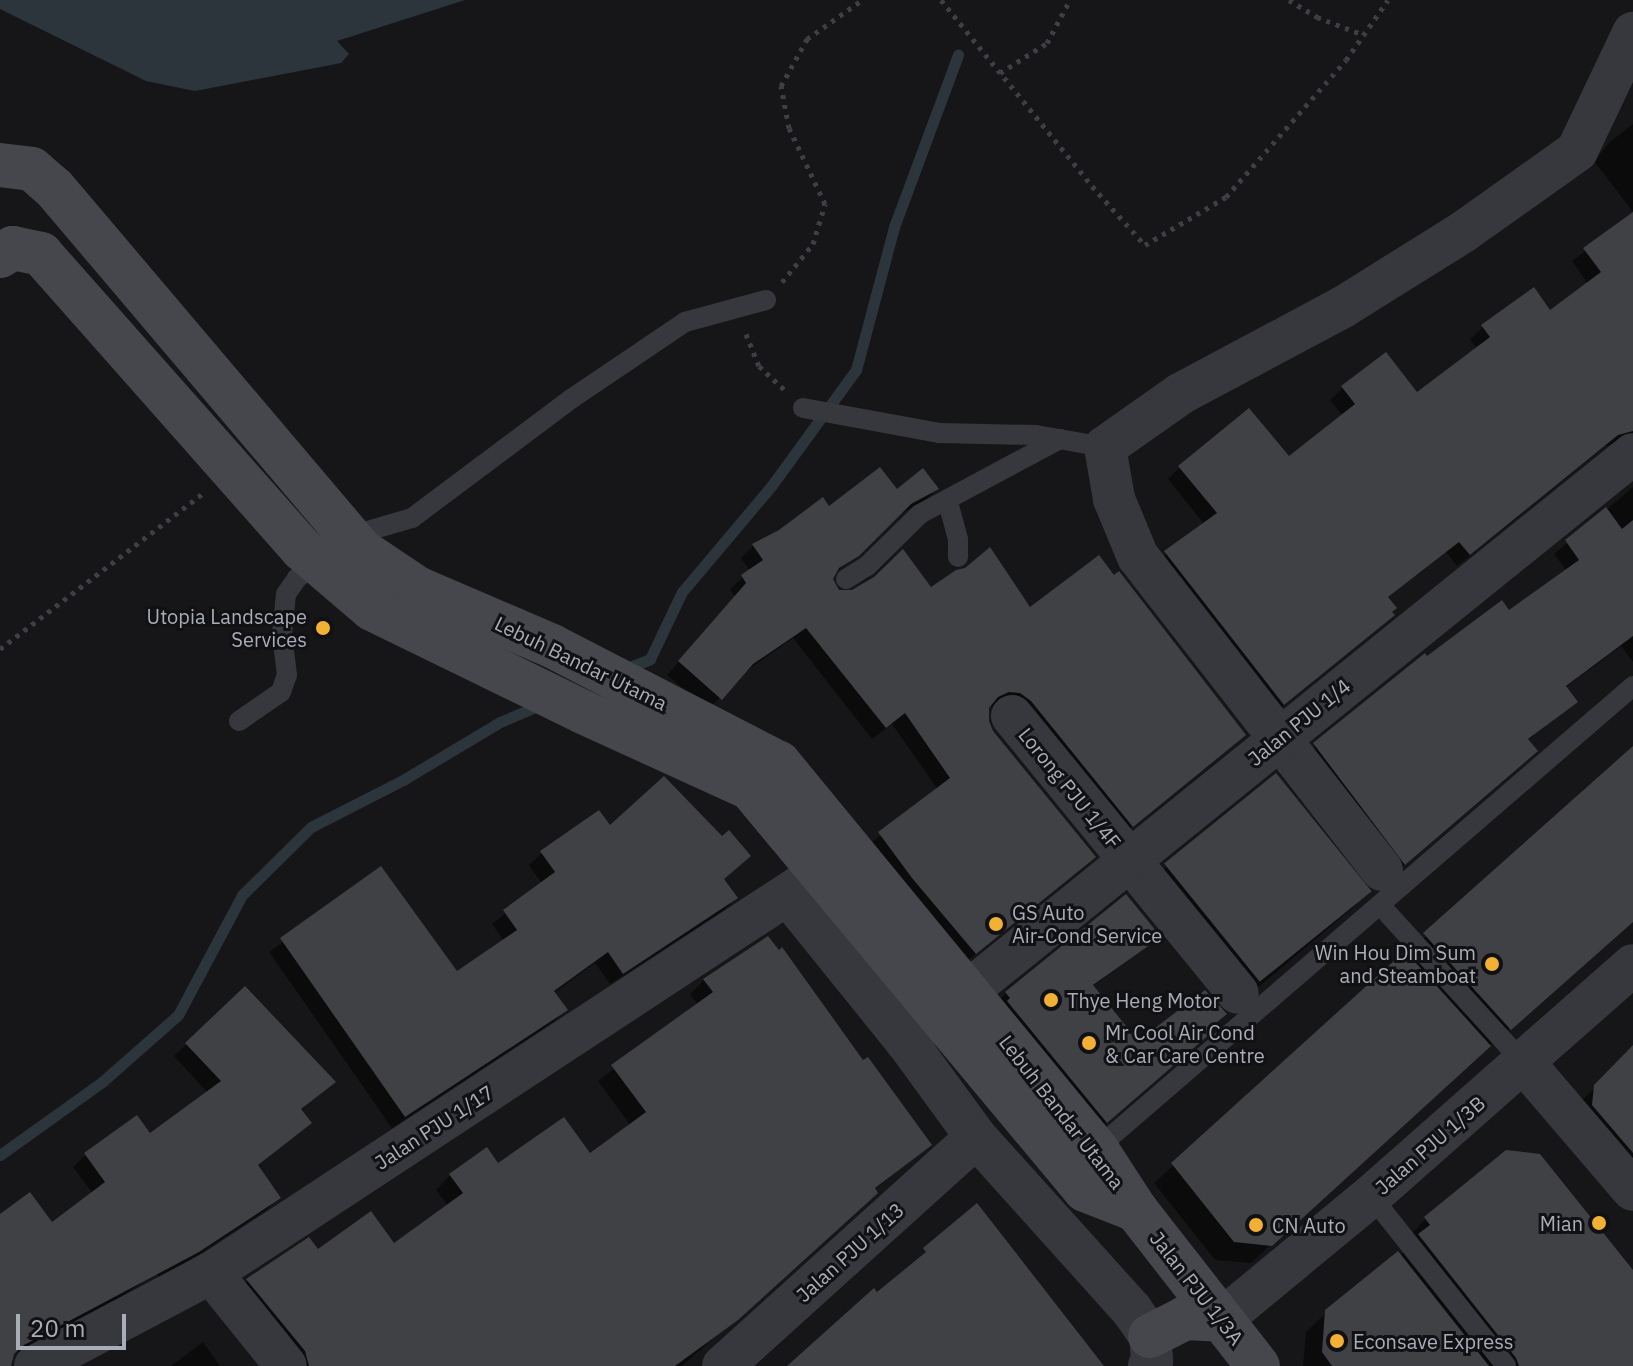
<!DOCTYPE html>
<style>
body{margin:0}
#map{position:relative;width:1633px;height:1366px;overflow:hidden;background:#161618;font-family:"IBM Plex Sans",sans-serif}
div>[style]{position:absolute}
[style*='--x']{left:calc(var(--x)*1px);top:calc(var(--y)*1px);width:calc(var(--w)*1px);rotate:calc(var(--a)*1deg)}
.water>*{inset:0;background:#2c353c}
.shadow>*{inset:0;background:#0007}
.stream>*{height:11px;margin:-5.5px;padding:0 5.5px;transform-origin:5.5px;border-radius:5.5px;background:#2c353c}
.building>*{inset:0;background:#404145;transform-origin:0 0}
.path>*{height:5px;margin-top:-2.5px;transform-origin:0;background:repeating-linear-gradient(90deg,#3d3f44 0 4px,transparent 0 10px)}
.lane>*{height:20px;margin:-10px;padding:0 10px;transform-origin:10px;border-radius:10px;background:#37383d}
.street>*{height:42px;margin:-21px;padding:0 21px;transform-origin:21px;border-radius:21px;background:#37383d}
.secondary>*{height:44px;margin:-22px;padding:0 22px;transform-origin:22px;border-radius:22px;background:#45474d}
.dots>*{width:22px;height:22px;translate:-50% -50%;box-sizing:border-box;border:4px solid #111113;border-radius:50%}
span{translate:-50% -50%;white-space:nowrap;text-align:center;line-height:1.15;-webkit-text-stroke:6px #111113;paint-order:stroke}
.poi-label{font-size:20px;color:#a8adb8}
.right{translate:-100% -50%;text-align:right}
.left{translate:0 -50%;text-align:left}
.street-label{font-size:20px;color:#a8adb8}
.scale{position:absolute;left:16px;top:1314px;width:110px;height:36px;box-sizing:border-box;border:4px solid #a8adb8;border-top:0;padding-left:10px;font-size:24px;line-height:28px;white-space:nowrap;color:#a8adb8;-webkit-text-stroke:6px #111113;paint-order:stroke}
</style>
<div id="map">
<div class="water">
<i style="clip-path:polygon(0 0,465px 0,337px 41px,349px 54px,341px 63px,195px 91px,146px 81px,0 9px)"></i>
</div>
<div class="shadow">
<i style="clip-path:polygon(1633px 124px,1633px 212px,1594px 161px,1610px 142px)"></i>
<i style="clip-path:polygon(1633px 214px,1633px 446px,1615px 442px,1604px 447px,1457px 566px,1446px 552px,1386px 598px,1392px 615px,1380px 627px,1271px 716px,1153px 565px,1204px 524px,1168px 479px,1180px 467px,1288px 459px,1343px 416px,1330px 400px,1343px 388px,1417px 395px,1477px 349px,1470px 339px,1483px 327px,1550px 312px,1588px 284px,1572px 261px)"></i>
<i style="clip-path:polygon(1633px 487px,1633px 662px,1621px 646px,1565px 688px,1575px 702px,1527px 741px,1523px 763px,1392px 876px,1302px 757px,1427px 659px,1509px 613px,1567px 571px,1554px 554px)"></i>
<i style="clip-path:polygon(937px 489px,925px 501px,896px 516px,833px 575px,831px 579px,838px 592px,930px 589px,1029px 610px,1244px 735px,1120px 837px,1007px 705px,987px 707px,986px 721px,1081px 869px,962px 965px,867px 846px,938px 790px,892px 724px,872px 739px,793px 638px,742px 674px,708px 710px,667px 675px,735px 597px,730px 589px,750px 571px,741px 558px,753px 546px,829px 509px,896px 492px)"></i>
<i style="clip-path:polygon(1633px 749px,1633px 921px,1490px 1045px,1251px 1263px,1215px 1260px,1154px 1183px)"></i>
<i style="clip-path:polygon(1276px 776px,1357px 904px,1247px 997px,1153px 878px)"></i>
<i style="clip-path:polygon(609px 828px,722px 880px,736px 898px,724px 910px,610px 984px,595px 963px,554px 993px,565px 1010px,553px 1022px,392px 1128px,269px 952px,381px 869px,457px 974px,504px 941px,492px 924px,542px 884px,529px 865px,542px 853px)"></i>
<i style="clip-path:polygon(1159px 937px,1092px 987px,1138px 1043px,1214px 1024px,1203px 1039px,1094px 1133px,994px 1006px,1006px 993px)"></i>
<i style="clip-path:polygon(704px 980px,862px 1063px,929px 1144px,874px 1190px,861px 1207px,682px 1366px,291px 1366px,233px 1294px,248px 1280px,317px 1252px,393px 1246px,448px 1206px,436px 1190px,450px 1175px,589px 1156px,631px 1126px,598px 1081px,698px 1005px,690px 994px)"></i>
<i style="clip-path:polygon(245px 989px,333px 1082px,299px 1111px,309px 1123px,256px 1167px,278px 1198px,266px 1210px,184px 1264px,159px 1277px,156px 1273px,121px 1297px,12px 1355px,9px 1366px,0 1366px,0 1217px,51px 1225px,93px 1194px,73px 1167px,86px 1155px,149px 1136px,208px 1093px,174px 1056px)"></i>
<i style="clip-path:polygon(1633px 1052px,1633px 1193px,1576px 1106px)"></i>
<i style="clip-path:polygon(1426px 1219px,1633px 1275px,1633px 1366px,1303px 1366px,1306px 1332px,1327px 1312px,1399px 1256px,1411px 1245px,1406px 1239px)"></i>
<i style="clip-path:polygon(203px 1342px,220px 1366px,171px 1366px)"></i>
</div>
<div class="stream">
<i style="--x:622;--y:670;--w:30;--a:-21"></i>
<i style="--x:650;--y:659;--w:74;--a:-64.5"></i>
<i style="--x:682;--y:592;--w:140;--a:-49.9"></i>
<i style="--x:772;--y:485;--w:142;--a:-53.9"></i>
<i style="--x:856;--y:370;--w:148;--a:-75.1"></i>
<i style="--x:894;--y:227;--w:184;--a:-69.6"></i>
<i style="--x:0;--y:1155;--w:125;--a:-35.6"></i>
<i style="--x:102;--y:1082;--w:101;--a:-41.4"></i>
<i style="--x:178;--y:1015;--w:136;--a:-61.9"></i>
<i style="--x:242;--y:895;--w:97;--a:-44.6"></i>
<i style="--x:311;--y:827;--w:103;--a:-27.1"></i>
<i style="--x:403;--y:780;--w:113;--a:-30.9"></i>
<i style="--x:500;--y:722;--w:43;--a:-23"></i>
</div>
<div class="building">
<i style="clip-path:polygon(1633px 212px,1633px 431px,1618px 435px,1470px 555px,1459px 542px,1388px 597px,1397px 608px,1392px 612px,1395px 615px,1284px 705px,1164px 551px,1217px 513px,1178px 466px,1249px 408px,1289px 456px,1355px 404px,1341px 386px,1386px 352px,1417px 392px,1490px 337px,1481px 325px,1534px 287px,1550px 310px,1601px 272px,1583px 248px)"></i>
<i style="clip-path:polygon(880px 467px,897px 489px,923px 468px,939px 489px,911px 504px,859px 556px,839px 568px,833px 579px,839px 590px,852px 590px,874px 577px,903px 549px,931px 587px,956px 570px,965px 568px,990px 547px,1030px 607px,1099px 555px,1114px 575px,1119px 571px,1246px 735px,1133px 827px,1031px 701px,1020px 693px,1009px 692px,998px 697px,989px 708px,989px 721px,993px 731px,1096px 857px,976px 954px,912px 878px,878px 832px,950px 778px,905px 713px,886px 728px,806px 628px,753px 664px,722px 700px,678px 661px,746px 583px,741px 575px,763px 560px,752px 544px,779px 530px,823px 497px,829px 506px)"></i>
<i style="clip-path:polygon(1606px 507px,1622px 529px,1633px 520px,1633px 636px,1566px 686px,1578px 702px,1528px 739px,1538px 751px,1405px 865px,1313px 743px,1425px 653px,1427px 656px,1502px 600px,1509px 610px,1579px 560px,1565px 540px)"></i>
<i style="clip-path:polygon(1633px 746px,1633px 922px,1511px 1030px,1423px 933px)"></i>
<i style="left:1276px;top:773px;width:152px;height:144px;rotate:51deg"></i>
<i style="clip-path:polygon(664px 776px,722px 836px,729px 830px,751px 856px,724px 879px,738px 898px,623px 974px,608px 952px,554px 991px,568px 1010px,405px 1117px,280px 938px,381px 866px,457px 971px,517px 930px,503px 910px,555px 872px,540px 851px,599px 810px,610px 825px)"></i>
<i style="clip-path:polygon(1126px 894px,1161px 937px,1093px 985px,1138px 1041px,1205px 990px,1227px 1014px,1216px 1023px,1218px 1027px,1107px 1123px,1007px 1001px,1010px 998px,1005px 992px)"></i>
<i style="clip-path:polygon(768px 936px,779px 950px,782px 947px,863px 1060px,868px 1057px,932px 1145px,875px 1188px,878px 1193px,738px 1320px,675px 1366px,309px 1366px,305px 1351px,246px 1279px,309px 1237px,318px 1249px,371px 1211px,394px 1243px,463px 1193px,449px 1174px,487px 1147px,498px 1163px,564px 1117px,590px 1153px,646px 1112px,611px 1065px,713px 992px,703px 979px)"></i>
<i style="clip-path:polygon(1405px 951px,1491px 1046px,1272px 1246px,1234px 1242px,1171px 1163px)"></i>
<i style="clip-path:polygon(245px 986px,336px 1082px,301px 1109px,312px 1123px,258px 1165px,281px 1198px,199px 1252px,24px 1345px,14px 1354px,11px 1366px,0 1366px,0 1214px,30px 1192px,52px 1222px,105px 1182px,84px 1153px,137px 1115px,150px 1133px,221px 1081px,185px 1043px)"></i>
<i style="clip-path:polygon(1633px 1045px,1633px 1153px,1592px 1105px,1594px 1085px)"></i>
<i style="clip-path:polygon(1506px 1150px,1540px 1154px,1633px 1270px,1633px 1366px,1519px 1366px,1516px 1358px,1418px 1234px,1430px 1225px,1424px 1217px)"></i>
<i style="clip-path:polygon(977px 1203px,1104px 1366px,787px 1366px,874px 1288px,877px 1292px,926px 1252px,923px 1248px)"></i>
<i style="clip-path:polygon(1398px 1251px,1489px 1366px,1332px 1366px,1322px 1352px,1325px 1310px)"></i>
</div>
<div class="path">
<i style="--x:941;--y:0;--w:240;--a:50.9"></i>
<i style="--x:1092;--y:186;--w:79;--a:48.1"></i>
<i style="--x:1145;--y:245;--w:94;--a:-30.7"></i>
<i style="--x:1226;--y:197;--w:182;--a:-48.8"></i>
<i style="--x:1346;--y:60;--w:73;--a:-55"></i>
<i style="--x:1289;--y:0;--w:33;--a:31"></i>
<i style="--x:1317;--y:17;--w:47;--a:21.1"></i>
<i style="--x:1000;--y:73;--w:56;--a:-32.6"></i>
<i style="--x:1047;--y:43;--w:49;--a:-61.9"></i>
<i style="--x:782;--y:282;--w:49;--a:-50.8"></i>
<i style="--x:813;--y:244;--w:42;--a:-73.3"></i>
<i style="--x:825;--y:204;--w:84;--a:-115.3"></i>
<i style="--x:789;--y:128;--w:43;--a:-100.8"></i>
<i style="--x:781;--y:86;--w:54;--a:-61"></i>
<i style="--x:807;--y:39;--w:67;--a:-35.3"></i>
<i style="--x:746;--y:334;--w:35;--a:68"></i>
<i style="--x:759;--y:366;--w:35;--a:43"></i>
<i style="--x:0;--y:649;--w:255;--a:-37.5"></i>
</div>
<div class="lane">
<i style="--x:803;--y:408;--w:138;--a:10.4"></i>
<i style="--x:939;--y:433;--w:97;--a:1.2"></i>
<i style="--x:1036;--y:435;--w:70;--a:9.9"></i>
<i style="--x:948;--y:502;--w:38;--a:75"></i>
<i style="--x:958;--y:539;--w:18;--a:90"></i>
<i style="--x:347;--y:537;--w:68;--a:-16.3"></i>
<i style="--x:412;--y:518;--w:199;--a:-36.8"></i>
<i style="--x:571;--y:399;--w:138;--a:-34"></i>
<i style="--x:685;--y:322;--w:84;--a:-15.2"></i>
<i style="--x:846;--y:579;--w:25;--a:-32"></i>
<i style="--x:867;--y:566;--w:74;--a:-44.5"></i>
<i style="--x:920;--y:514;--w:159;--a:-28.2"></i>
<i style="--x:239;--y:721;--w:51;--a:-34.6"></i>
<i style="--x:281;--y:692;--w:18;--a:-71"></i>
<i style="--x:287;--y:675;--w:41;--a:-97"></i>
<i style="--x:282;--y:634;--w:40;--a:-84.3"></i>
<i style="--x:286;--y:594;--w:19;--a:-55"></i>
<i style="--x:297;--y:578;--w:29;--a:-35"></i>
<i style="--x:1380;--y:905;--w:214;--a:47.7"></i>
<i style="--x:1094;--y:1151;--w:712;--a:-40.78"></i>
<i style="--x:1371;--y:1196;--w:217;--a:51.5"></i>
</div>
<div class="street">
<i style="--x:1012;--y:716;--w:357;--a:50.8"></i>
<i style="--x:1382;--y:870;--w:397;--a:-127.9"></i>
<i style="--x:1138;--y:557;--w:63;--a:-112.5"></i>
<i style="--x:1114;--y:499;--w:53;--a:-99.8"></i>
<i style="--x:1105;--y:447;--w:92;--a:-35.2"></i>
<i style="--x:1180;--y:394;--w:185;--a:-28.1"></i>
<i style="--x:1343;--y:307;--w:142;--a:-32"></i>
<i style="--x:1463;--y:232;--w:140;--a:-35.4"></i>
<i style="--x:1577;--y:151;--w:131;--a:-64.6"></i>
<i style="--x:788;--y:895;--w:188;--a:51.1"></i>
<i style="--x:906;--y:1041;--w:119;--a:53.9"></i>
<i style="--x:976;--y:1137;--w:232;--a:48"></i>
<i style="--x:1131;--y:1309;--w:33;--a:55"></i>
<i style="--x:1150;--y:1336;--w:25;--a:85"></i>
<i style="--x:1152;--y:1361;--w:6;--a:121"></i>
<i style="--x:906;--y:1041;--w:934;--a:-38.92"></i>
<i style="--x:1524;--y:1063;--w:167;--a:49.4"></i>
<i style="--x:211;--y:1273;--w:119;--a:51.1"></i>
<i style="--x:1221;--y:1320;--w:195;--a:-39.6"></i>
<i style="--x:1371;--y:1196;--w:349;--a:-41.4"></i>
<i style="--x:35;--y:1366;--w:199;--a:-27.9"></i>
<i style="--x:211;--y:1273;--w:732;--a:-33.3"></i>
<i style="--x:723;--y:1366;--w:341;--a:-42.1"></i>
</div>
<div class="secondary">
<i style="--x:0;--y:165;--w:32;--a:7"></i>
<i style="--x:32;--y:169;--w:29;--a:41"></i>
<i style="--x:54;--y:188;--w:476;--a:49.7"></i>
<i style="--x:362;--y:551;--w:66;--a:33.9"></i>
<i style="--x:417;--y:588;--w:147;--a:23.2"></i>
<i style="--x:552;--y:646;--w:255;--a:27.3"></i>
<i style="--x:779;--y:763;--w:501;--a:50.59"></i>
<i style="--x:1097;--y:1150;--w:72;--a:57"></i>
<i style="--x:1136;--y:1210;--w:198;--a:52"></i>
<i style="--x:0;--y:256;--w:15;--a:-32"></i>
<i style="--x:13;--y:248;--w:29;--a:12"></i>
<i style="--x:41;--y:254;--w:394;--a:48.5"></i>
<i style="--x:302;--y:549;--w:92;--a:40.6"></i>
<i style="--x:372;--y:609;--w:235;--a:26"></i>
<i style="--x:583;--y:712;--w:183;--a:24.5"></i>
<i style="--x:750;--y:788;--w:523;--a:50.19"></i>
<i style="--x:1085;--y:1190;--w:55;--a:21.4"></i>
<i style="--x:1150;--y:1336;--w:39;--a:-27"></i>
<i style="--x:1185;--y:1318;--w:36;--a:3"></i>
</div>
<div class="dots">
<i style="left:323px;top:628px;background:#f2b134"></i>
<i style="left:996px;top:924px;background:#f2b134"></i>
<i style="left:1492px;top:964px;background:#f2b134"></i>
<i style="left:1051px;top:1000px;background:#f2b134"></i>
<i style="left:1089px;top:1043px;background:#f2b134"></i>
<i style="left:1599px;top:1223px;background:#f2b134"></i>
<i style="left:1256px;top:1225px;background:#f2b134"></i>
<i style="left:1337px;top:1341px;background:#f2b134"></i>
</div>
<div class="poi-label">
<span class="right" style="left:307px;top:628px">Utopia Landscape<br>Services</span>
<span class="left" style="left:1012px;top:924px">GS Auto<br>Air-Cond Service</span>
<span class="right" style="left:1476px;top:964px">Win Hou Dim Sum<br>and Steamboat</span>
<span class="left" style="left:1067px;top:1000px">Thye Heng Motor</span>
<span class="left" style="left:1105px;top:1044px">Mr Cool Air Cond<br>&amp; Car Care Centre</span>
<span class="right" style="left:1583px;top:1223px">Mian</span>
<span class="left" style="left:1272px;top:1225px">CN Auto</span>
<span class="left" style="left:1353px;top:1341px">Econsave Express</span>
</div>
<div class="street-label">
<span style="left:581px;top:663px;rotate:26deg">Lebuh Bandar Utama</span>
<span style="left:1299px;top:722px;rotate:-39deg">Jalan PJU 1/4</span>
<span style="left:1070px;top:788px;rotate:51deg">Lorong PJU 1/4F</span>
<span style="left:1062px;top:1112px;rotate:52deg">Lebuh Bandar Utama</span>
<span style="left:434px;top:1127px;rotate:-33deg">Jalan PJU 1/17</span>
<span style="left:1430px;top:1145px;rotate:-41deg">Jalan PJU 1/3B</span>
<span style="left:850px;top:1252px;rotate:-42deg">Jalan PJU 1/13</span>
<span style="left:1197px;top:1288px;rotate:52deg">Jalan PJU 1/3A</span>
</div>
<div class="scale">20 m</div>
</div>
